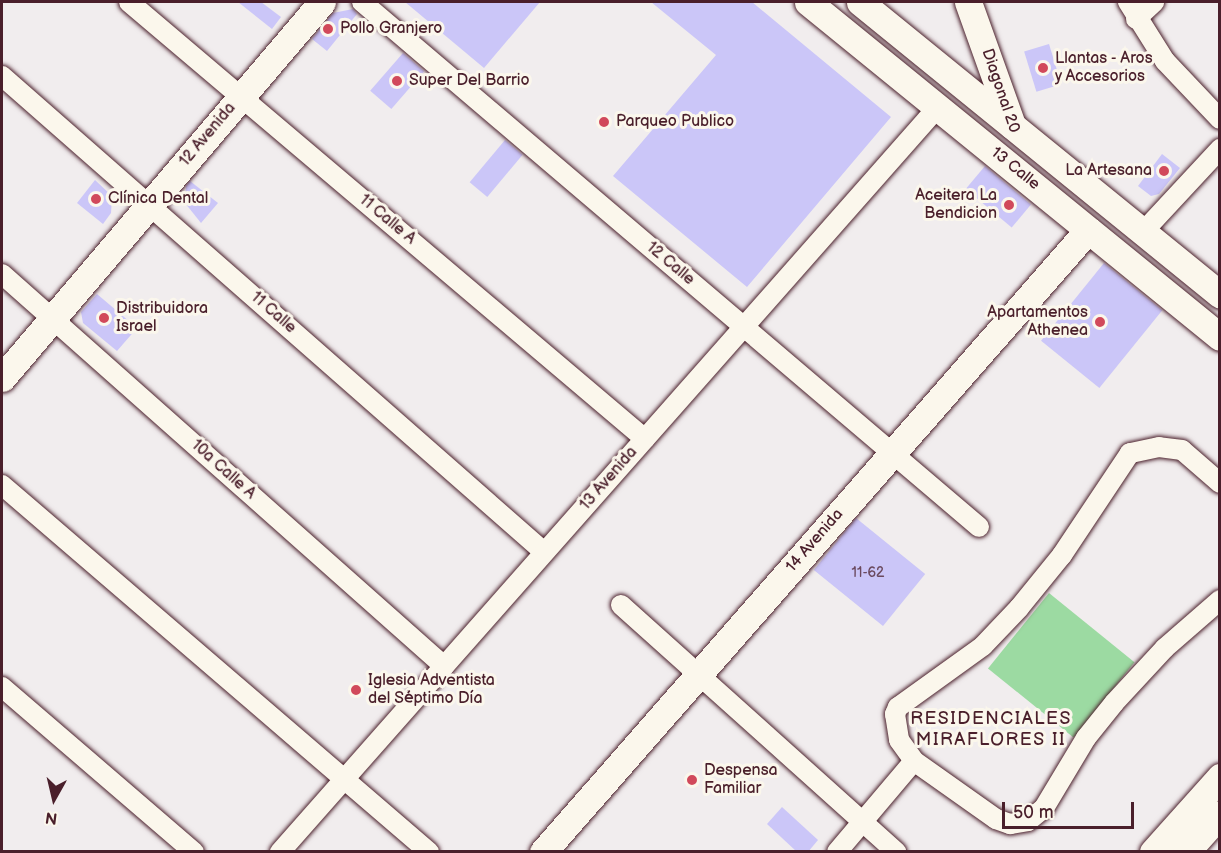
<!DOCTYPE html>
<meta charset="utf-8">
<style>
body{margin:0}
#map{position:relative;width:1221px;height:853px;overflow:hidden;background:#f1edee;font-family:"Balsamiq Sans",sans-serif}
div>[style]{position:absolute}
[style*='--x']{left:calc(var(--x)*1px);top:calc(var(--y)*1px);width:calc(var(--w)*1px);rotate:calc(var(--a)*1deg)}
.green>*{inset:0;background:#9cdaa2;transform-origin:0 0}
.building>*{inset:0;background:#cbc6f8;transform-origin:0 0}
.roads{filter:drop-shadow(0 0 2px #4a1f2b) drop-shadow(0 0 2px #4a1f2b)}
.street>*{height:20px;margin:-10px;padding:0 10px;transform-origin:10px;border-radius:10px;background:#fbf7ec}
.secondary>*{height:27px;margin:-13.5px;padding:0 13.5px;transform-origin:13.5px;border-radius:13.5px;background:#fbf7ec}
.dots>*{width:16px;height:16px;translate:-50% -50%;box-sizing:border-box;border:3px solid #fbf7ec;border-radius:50%}
span{translate:-50% -50%;white-space:nowrap;text-align:center;line-height:1.15;-webkit-text-stroke:6px #fbf7ec;paint-order:stroke}
.number-label{font-size:14px;color:#6a495e}
.number-label span{-webkit-text-stroke-width:0}
.poi-label{font-size:16px;color:#4a1f2b}
.left{translate:0 -50%;text-align:left}
.right{translate:-100% -50%;text-align:right}
.street-label{font-size:16px;color:#4a1f2b}
.neighbourhood-label{font-size:18px;color:#4a1f2b;letter-spacing:1.5px}
.frame{position:absolute;inset:0;border:3px solid #4a1f2b;pointer-events:none}
.north{position:absolute;left:24px;top:769px;width:60px;height:60px;-webkit-text-stroke:4px #fbf7ec;paint-order:stroke;rotate:188deg;font-size:16px;font-weight:700;line-height:24px;text-align:center;color:#4a1f2b}
.north::after{content:'';display:block;margin:auto;width:21px;height:27px;background:#4a1f2b;clip-path:polygon(50% 0,100% 100%,50% 72%,0 100%)}
.scale{position:absolute;left:1002px;top:802px;width:132px;height:27px;box-sizing:border-box;border:3px solid #4a1f2b;border-top:0;padding-left:8px;font-size:18px;line-height:21px;white-space:nowrap;color:#4a1f2b;-webkit-text-stroke:4px #fbf7ec;paint-order:stroke}
</style>
<div id="map">
<div class="green">
<i style="left:1049px;top:593px;width:110px;height:97px;rotate:39deg"></i>
</div>
<div class="building">
<i style="clip-path:polygon(238px 2px,261px 2px,281px 17px,272px 29px)"></i>
<i style="clip-path:polygon(405px 2px,540px 2px,484px 68px)"></i>
<i style="clip-path:polygon(651px 2px,752px 2px,891px 117px,747px 287px,613px 176px,716px 55px)"></i>
<i style="clip-path:polygon(353px 9px,357px 14px,327px 51px,312px 39px,333px 13px)"></i>
<i style="left:1049px;top:44px;width:42px;height:26px;rotate:73deg"></i>
<i style="left:403px;top:53px;width:28px;height:50px;rotate:41deg"></i>
<i style="left:505px;top:140px;width:23px;height:55px;rotate:40deg"></i>
<i style="clip-path:polygon(1162px 154px,1180px 168px,1159px 194px,1151px 196px,1138px 186px)"></i>
<i style="left:985px;top:166px;width:60px;height:30px;rotate:40deg"></i>
<i style="clip-path:polygon(95px 180px,112px 196px,111px 213px,103px 224px,77px 203px)"></i>
<i style="clip-path:polygon(190px 181px,218px 203px,201px 223px,185px 203px,186px 186px)"></i>
<i style="left:1104px;top:263px;width:75px;height:100px;rotate:39deg"></i>
<i style="clip-path:polygon(97px 294px,137px 328px,117px 351px,83px 323px,81px 312px)"></i>
<i style="left:856px;top:518px;width:89px;height:67px;rotate:39deg"></i>
<i style="clip-path:polygon(782px 807px,818px 840px,808px 852px,797px 852px,767px 824px)"></i>
</div>
<div class="roads">
<div class="street">
<i style="--x:129;--y:2;--w:676;--a:40.26"></i>
<i style="--x:362;--y:2;--w:810;--a:40.39"></i>
<i style="--x:1128;--y:2;--w:70;--a:57.9"></i>
<i style="--x:1165;--y:61;--w:80;--a:46.5"></i>
<i style="--x:1136;--y:19;--w:25;--a:-43"></i>
<i style="--x:2;--y:76;--w:721;--a:41.29"></i>
<i style="--x:1142;--y:233;--w:115;--a:-47.1"></i>
<i style="--x:2;--y:274;--w:591;--a:41.57"></i>
<i style="--x:1220;--y:483;--w:50;--a:-139"></i>
<i style="--x:1182;--y:450;--w:23;--a:-173"></i>
<i style="--x:1159;--y:447;--w:30;--a:168"></i>
<i style="--x:1130;--y:453;--w:123;--a:123.7"></i>
<i style="--x:1062;--y:555;--w:68;--a:129.1"></i>
<i style="--x:1019;--y:608;--w:52;--a:133.5"></i>
<i style="--x:983;--y:646;--w:105;--a:144.3"></i>
<i style="--x:898;--y:707;--w:8;--a:113"></i>
<i style="--x:895;--y:714;--w:26;--a:81"></i>
<i style="--x:899;--y:740;--w:26;--a:54"></i>
<i style="--x:914;--y:761;--w:100;--a:35.3"></i>
<i style="--x:996;--y:819;--w:15;--a:20"></i>
<i style="--x:1010;--y:824;--w:18;--a:-9"></i>
<i style="--x:1028;--y:821;--w:21;--a:-39"></i>
<i style="--x:1044;--y:808;--w:82;--a:-59"></i>
<i style="--x:1086;--y:738;--w:45;--a:-51.3"></i>
<i style="--x:1114;--y:703;--w:75;--a:-47.2"></i>
<i style="--x:1165;--y:648;--w:73;--a:-41.1"></i>
<i style="--x:2;--y:485;--w:563;--a:40.68"></i>
<i style="--x:621;--y:605;--w:370;--a:41.9"></i>
<i style="--x:2;--y:687;--w:253;--a:40.7"></i>
<i style="--x:280;--y:852;--w:994;--a:-48.55"></i>
<i style="--x:837;--y:852;--w:119;--a:-49.8"></i>
</div>
<div class="secondary">
<i style="--x:808;--y:2;--w:531;--a:39.11"></i>
<i style="--x:860;--y:2;--w:464;--a:39.1"></i>
<i style="--x:968;--y:2;--w:131;--a:70.3"></i>
<i style="--x:2;--y:378;--w:494;--a:-49.6"></i>
<i style="--x:543;--y:852;--w:827;--a:-48.77"></i>
<i style="--x:1153;--y:852;--w:101;--a:-48.2"></i>
<i style="--x:1186;--y:852;--w:51;--a:-48.2"></i>
</div>
</div>
<div class="dots">
<i style="left:328px;top:29px;background:#d1495b"></i>
<i style="left:1043px;top:68px;background:#d1495b"></i>
<i style="left:397px;top:81px;background:#d1495b"></i>
<i style="left:604px;top:122px;background:#d1495b"></i>
<i style="left:1164px;top:171px;background:#d1495b"></i>
<i style="left:96px;top:199px;background:#d1495b"></i>
<i style="left:1009px;top:205px;background:#d1495b"></i>
<i style="left:104px;top:318px;background:#d1495b"></i>
<i style="left:1100px;top:322px;background:#d1495b"></i>
<i style="left:356px;top:690px;background:#d1495b"></i>
<i style="left:692px;top:780px;background:#d1495b"></i>
</div>
<div class="number-label">
<span style="left:868px;top:573px">11-62</span>
</div>
<div class="poi-label">
<span class="left" style="left:340px;top:29px">Pollo Granjero</span>
<span class="left" style="left:1055px;top:68px">Llantas - Aros<br>y Accesorios</span>
<span class="left" style="left:409px;top:81px">Super Del Barrio</span>
<span class="left" style="left:616px;top:122px">Parqueo Publico</span>
<span class="right" style="left:1152px;top:171px">La Artesana</span>
<span class="right" style="left:997px;top:205px">Aceitera La<br>Bendicion</span>
<span class="left" style="left:108px;top:199px">Clínica Dental</span>
<span class="left" style="left:116px;top:318px">Distribuidora<br>Israel</span>
<span class="right" style="left:1088px;top:322px">Apartamentos<br>Athenea</span>
<span class="left" style="left:368px;top:690px">Iglesia Adventista<br>del Séptimo Día</span>
<span class="left" style="left:704px;top:780px">Despensa<br>Familiar</span>
</div>
<div class="street-label">
<span style="left:1000px;top:91px;rotate:71deg">Diagonal 20</span>
<span style="left:208px;top:135px;rotate:-50deg">12 Avenida</span>
<span style="left:1015px;top:169px;rotate:39deg">13 Calle</span>
<span style="left:387px;top:220px;rotate:40deg">11 Calle A</span>
<span style="left:670px;top:264px;rotate:40deg">12 Calle</span>
<span style="left:273px;top:313px;rotate:41deg">11 Calle</span>
<span style="left:223px;top:470px;rotate:42deg">10a Calle A</span>
<span style="left:609px;top:479px;rotate:-49deg">13 Avenida</span>
<span style="left:815px;top:541px;rotate:-49deg">14 Avenida</span>
</div>
<div class="neighbourhood-label">
<span style="left:991px;top:730px">RESIDENCIALES<br>MIRAFLORES II</span>
</div>
<div class="frame"></div>
<div class="north">N</div>
<div class="scale">50 m</div>
</div>
